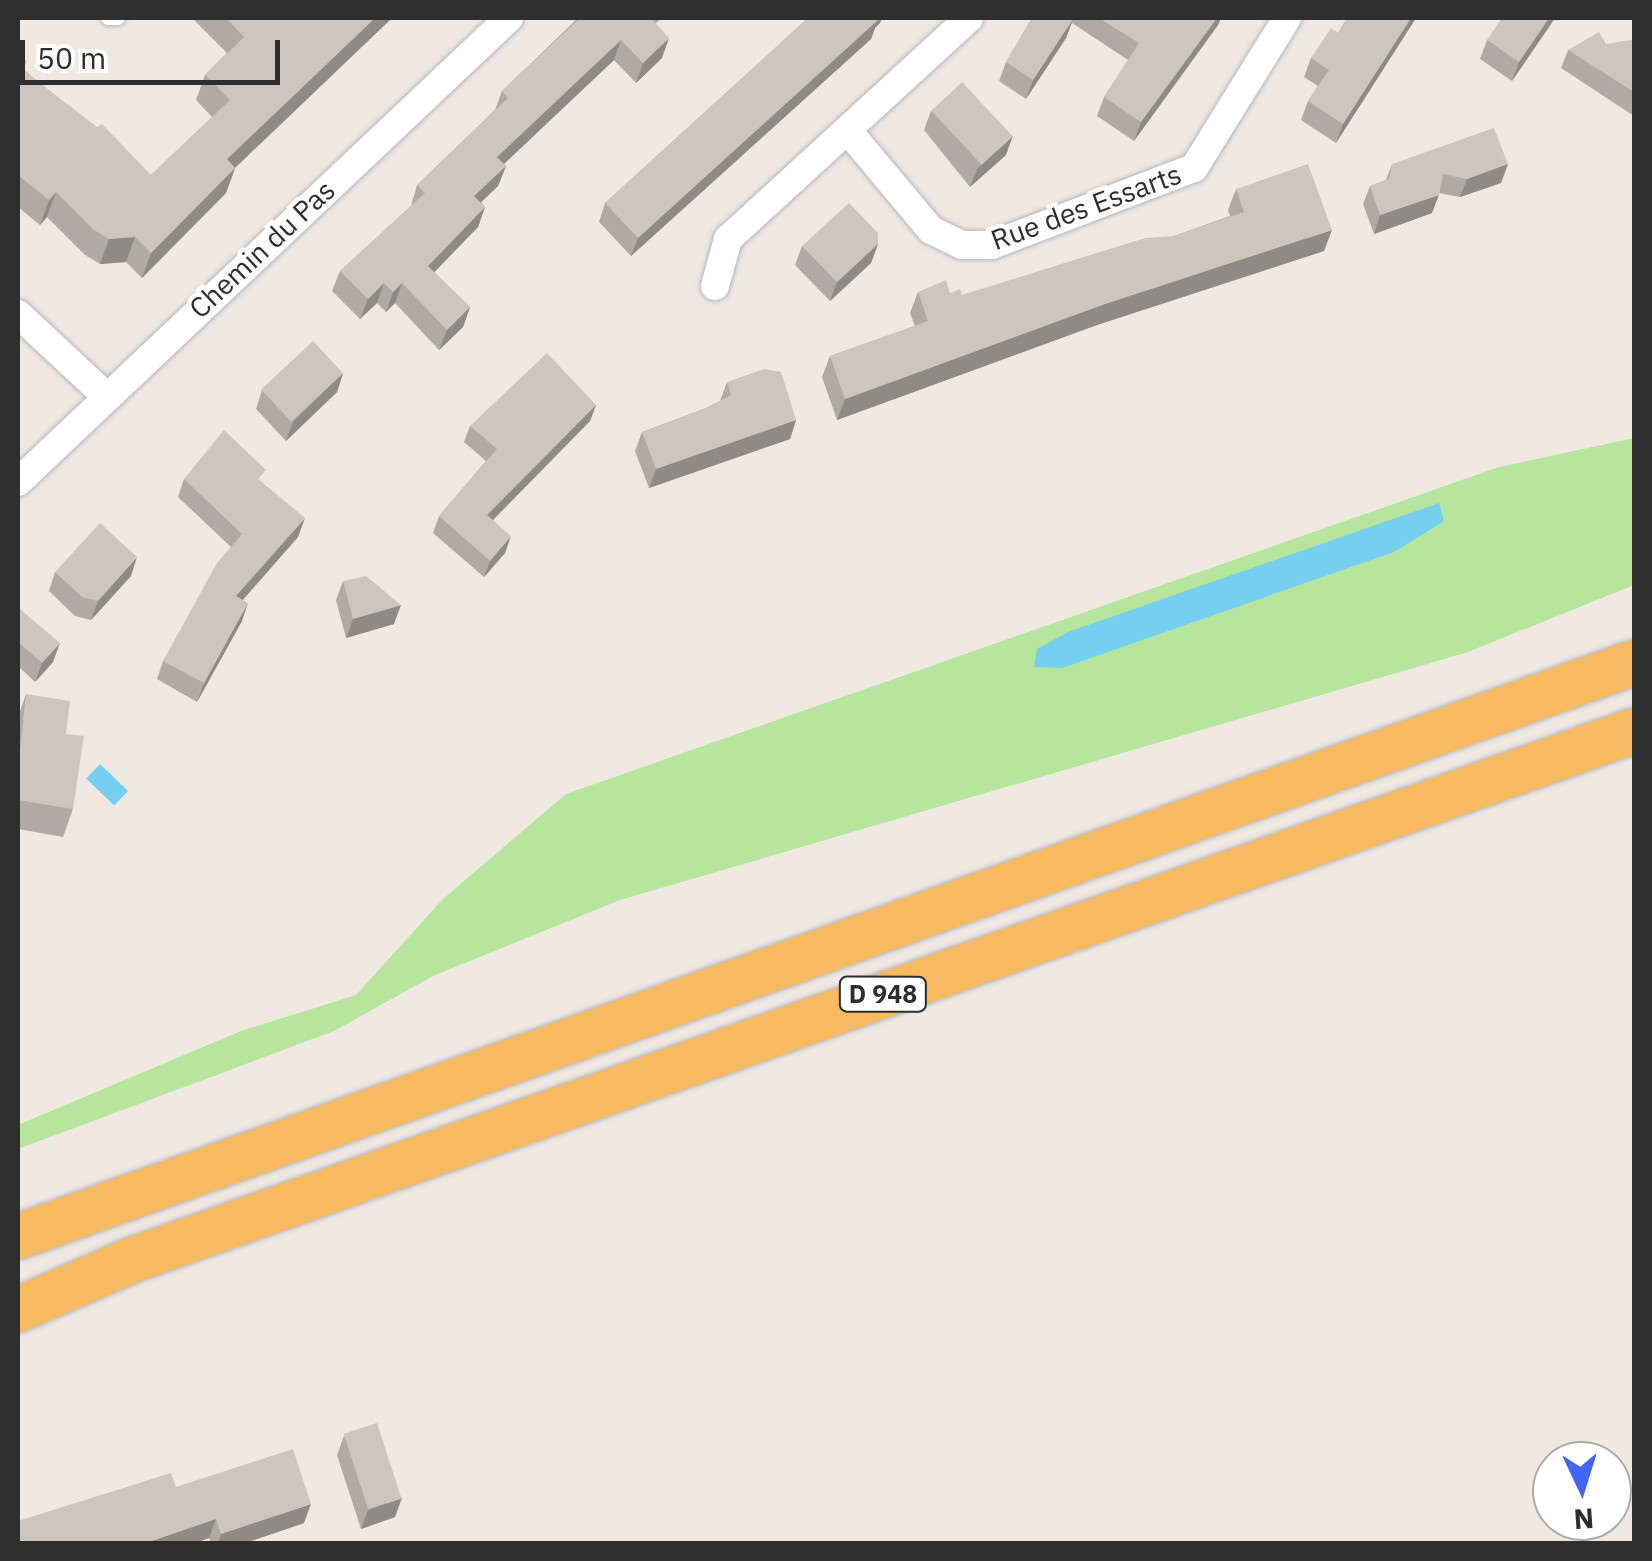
<!DOCTYPE html>
<style>
body{margin:0}
#map{position:relative;width:1652px;height:1561px;overflow:hidden;background:#efe9e1;font-family:"IBM Plex Sans",sans-serif}
div>[style]{position:absolute}
[style*='--x']{left:calc(var(--x)*1px);top:calc(var(--y)*1px);width:calc(var(--w)*1px);rotate:calc(var(--a)*1deg)}
.green>*{inset:0;background:#b6e59e}
.water>*{inset:0;background:#75cff0;transform-origin:0 0}
.roads{filter:drop-shadow(0 0 2px #b4b7c1) drop-shadow(0 0 2px #b4b7c1)}
.service>*{height:14px;margin:-7px;padding:0 7px;transform-origin:7px;border-radius:7px;background:#fff}
.minor>*{height:28px;margin:-14px;padding:0 14px;transform-origin:14px;border-radius:14px;background:#fff}
.trunk>*{height:45px;margin:-22.5px;padding:0 22.5px;transform-origin:22.5px;border-radius:22.5px;background:#f8ba60}
.wall>*{inset:0;background:#afaba4}
.shaded-wall>*{inset:0;background:#8e8b86}
.building>*{inset:0;background:#cbc7bf;transform-origin:0 0}
span{translate:-50% -50%;white-space:nowrap;text-align:center;line-height:1.15;-webkit-text-stroke:9px #fff;paint-order:stroke}
.shield-label span{padding:2px 8px;background:#fff;border:2px solid;border-radius:8px;-webkit-text-stroke-width:0}
.shield-label{font-size:25px;color:#2e2e2e;font-weight:700}
.street-label{font-size:28px;color:#2e2e2e}
.frame{position:absolute;inset:0;border:20px solid #2e2e2e;pointer-events:none}
.north{position:absolute;left:1532px;top:1441px;width:100px;height:100px;box-sizing:border-box;background:#fff;border:2px solid #ababab;border-radius:50%;rotate:176deg;font-size:28px;font-weight:700;line-height:40px;text-align:center;color:#2e2e2e}
.north::after{content:'';display:block;margin:auto;width:35px;height:45px;background:#4264fb;clip-path:polygon(50% 0,100% 100%,50% 72%,0 100%)}
.scale{position:absolute;left:20px;top:40px;width:260px;height:45px;box-sizing:border-box;border:5px solid #2e2e2e;border-top:0;padding-left:12px;font-size:30px;line-height:35px;white-space:nowrap;color:#2e2e2e;-webkit-text-stroke:8px #fff;paint-order:stroke}
</style>
<div id="map">
<div class="green">
<i style="clip-path:polygon(1634px 438px,1634px 585px,1468px 652px,620px 900px,433px 976px,334px 1031px,18px 1149px,18px 1125px,241px 1031px,356px 995px,443px 899px,566px 794px,1499px 467px)"></i>
</div>
<div class="water">
<i style="clip-path:polygon(1439px 503px,1444px 521px,1394px 552px,1062px 668px,1034px 667px,1037px 649px,1068px 632px)"></i>
<i style="left:100px;top:764px;width:39px;height:20px;rotate:44deg"></i>
</div>
<div class="roads">
<div class="service">
<i style="--x:108;--y:18;--w:10;--a:0"></i>
</div>
<div class="minor">
<i style="--x:849;--y:132;--w:128;--a:50.1"></i>
<i style="--x:931;--y:230;--w:34;--a:26"></i>
<i style="--x:962;--y:245;--w:30;--a:0"></i>
<i style="--x:992;--y:245;--w:216;--a:-20.9"></i>
<i style="--x:1194;--y:168;--w:176;--a:-58.2"></i>
<i style="--x:715;--y:286;--w:49;--a:-74.5"></i>
<i style="--x:728;--y:239;--w:327;--a:-42.5"></i>
<i style="--x:18;--y:314;--w:120;--a:43"></i>
<i style="--x:18;--y:482;--w:676;--a:-43.38"></i>
</div>
<div class="trunk">
<i style="--x:18;--y:1236;--w:1715;--a:-19.55"></i>
<i style="--x:18;--y:1309;--w:125;--a:-23.5"></i>
<i style="--x:133;--y:1259;--w:1591;--a:-19.41"></i>
</div>
</div>
<div class="wall">
<i style="clip-path:polygon(194px 18px,392px 18px,235px 168px,226px 193px,142px 278px,126px 262px,100px 264px,85px 255px,47px 217px,40px 225px,18px 207px,18px 56px,24px 70px,151px 175px,212px 117px,196px 100px,205px 75px,227px 53px,193px 19px)"></i>
<i style="clip-path:polygon(578px 18px,662px 18px,656px 23px,662px 58px,636px 83px,614px 60px,504px 164px,506px 166px,498px 186px,481px 202px,485px 207px,478px 227px,434px 272px,470px 307px,463px 327px,439px 350px,395px 303px,386px 312px,377px 303px,360px 319px,332px 291px,340px 271px,411px 206px,417px 185px,495px 110px,502px 91px)"></i>
<i style="clip-path:polygon(808px 18px,882px 18px,880px 23px,875px 28px,871px 39px,631px 256px,599px 222px,605px 203px)"></i>
<i style="clip-path:polygon(1032px 18px,1221px 18px,1218px 25px,1134px 141px,1097px 116px,1104px 97px,1128px 60px,1072px 23px,1066px 38px,1026px 99px,999px 81px,1006px 62px)"></i>
<i style="clip-path:polygon(1347px 18px,1416px 18px,1336px 143px,1301px 120px,1308px 101px,1318px 86px,1304px 77px,1311px 58px,1338px 33px)"></i>
<i style="clip-path:polygon(1555px 18px,1512px 81px,1480px 59px,1487px 40px)"></i>
<i style="clip-path:polygon(1634px 42px,1634px 116px,1561px 68px,1568px 50px)"></i>
<i style="clip-path:polygon(931px 111px,1006px 155px,970px 187px,924px 130px)"></i>
<i style="clip-path:polygon(1392px 164px,1508px 164px,1501px 183px,1460px 197px,1439px 193px,1432px 213px,1374px 234px,1363px 204px,1370px 186px,1386px 180px)"></i>
<i style="clip-path:polygon(1236px 189px,1324px 251px,1097px 325px,837px 420px,822px 377px,830px 356px,915px 326px,910px 313px,918px 292px,950px 293px,962px 295px,1174px 236px,1230px 216px,1228px 210px)"></i>
<i style="clip-path:polygon(878px 244px,871px 263px,830px 301px,795px 265px,802px 246px)"></i>
<i style="clip-path:polygon(343px 373px,337px 392px,286px 441px,256px 409px,262px 390px)"></i>
<i style="clip-path:polygon(727px 382px,796px 420px,790px 439px,649px 488px,635px 451px,642px 432px,706px 408px,720px 401px)"></i>
<i style="clip-path:polygon(596px 405px,590px 421px,493px 520px,505px 553px,484px 577px,433px 533px,439px 516px,486px 461px,464px 442px,470px 426px)"></i>
<i style="clip-path:polygon(184px 479px,262px 482px,298px 537px,243px 600px,242px 621px,197px 702px,157px 679px,163px 661px,231px 547px,178px 497px)"></i>
<i style="clip-path:polygon(55px 572px,131px 576px,91px 620px,75px 616px,49px 591px)"></i>
<i style="clip-path:polygon(343px 581px,394px 624px,346px 638px,336px 600px)"></i>
<i style="clip-path:polygon(18px 612px,53px 662px,35px 682px,18px 666px)"></i>
<i style="clip-path:polygon(26px 694px,73px 809px,63px 837px,18px 829px,18px 717px)"></i>
<i style="clip-path:polygon(344px 1436px,395px 1517px,361px 1529px,337px 1455px)"></i>
<i style="clip-path:polygon(176px 1487px,304px 1523px,242px 1544px,211px 1544px,209px 1538px,192px 1544px,18px 1544px,18px 1521px)"></i>
</div>
<div class="shaded-wall">
<i style="clip-path:polygon(375px 18px,392px 18px,218px 184px,227px 159px)"></i>
<i style="clip-path:polygon(874px 18px,882px 18px,880px 23px,875px 28px,871px 39px,631px 256px,638px 238px)"></i>
<i style="clip-path:polygon(1217px 18px,1221px 18px,1218px 25px,1134px 141px,1141px 122px)"></i>
<i style="clip-path:polygon(1411px 18px,1416px 18px,1336px 143px,1343px 124px)"></i>
<i style="clip-path:polygon(1549px 18px,1555px 18px,1512px 81px,1519px 62px)"></i>
<i style="clip-path:polygon(1073px 19px,1066px 38px,1026px 99px,1033px 80px)"></i>
<i style="clip-path:polygon(669px 38px,662px 58px,636px 83px,643px 63px)"></i>
<i style="clip-path:polygon(621px 40px,614px 60px,490px 177px,497px 157px)"></i>
<i style="clip-path:polygon(1013px 136px,1006px 155px,970px 187px,977px 169px)"></i>
<i style="clip-path:polygon(1508px 164px,1501px 183px,1460px 197px,1467px 179px)"></i>
<i style="clip-path:polygon(506px 166px,498px 186px,467px 216px,474px 196px)"></i>
<i style="clip-path:polygon(235px 168px,226px 193px,142px 278px,151px 253px)"></i>
<i style="clip-path:polygon(56px 192px,47px 217px,40px 225px,49px 200px)"></i>
<i style="clip-path:polygon(1439px 195px,1432px 213px,1374px 234px,1380px 215px)"></i>
<i style="clip-path:polygon(485px 207px,478px 227px,421px 286px,428px 266px)"></i>
<i style="clip-path:polygon(1332px 230px,1324px 251px,1097px 325px,837px 420px,845px 399px,1105px 304px)"></i>
<i style="clip-path:polygon(135px 237px,126px 262px,100px 264px,109px 239px)"></i>
<i style="clip-path:polygon(878px 244px,871px 263px,830px 301px,837px 282px)"></i>
<i style="clip-path:polygon(384px 283px,377px 303px,360px 319px,368px 299px)"></i>
<i style="clip-path:polygon(402px 283px,395px 303px,386px 312px,393px 292px)"></i>
<i style="clip-path:polygon(470px 307px,463px 327px,439px 350px,447px 330px)"></i>
<i style="clip-path:polygon(343px 373px,337px 392px,286px 441px,293px 422px)"></i>
<i style="clip-path:polygon(596px 405px,590px 421px,481px 532px,487px 515px)"></i>
<i style="clip-path:polygon(796px 420px,790px 439px,649px 488px,656px 469px)"></i>
<i style="clip-path:polygon(305px 518px,298px 537px,230px 614px,236px 596px)"></i>
<i style="clip-path:polygon(511px 536px,505px 553px,484px 577px,490px 561px)"></i>
<i style="clip-path:polygon(137px 557px,131px 576px,91px 620px,98px 601px)"></i>
<i style="clip-path:polygon(248px 603px,242px 621px,197px 702px,204px 683px)"></i>
<i style="clip-path:polygon(401px 605px,394px 624px,346px 638px,353px 619px)"></i>
<i style="clip-path:polygon(60px 643px,53px 662px,35px 682px,42px 663px)"></i>
<i style="clip-path:polygon(402px 1498px,395px 1517px,361px 1529px,368px 1510px)"></i>
<i style="clip-path:polygon(311px 1504px,304px 1523px,242px 1544px,218px 1544px,221px 1534px)"></i>
<i style="clip-path:polygon(216px 1519px,209px 1538px,192px 1544px,143px 1544px)"></i>
</div>
<div class="building">
<i style="clip-path:polygon(226px 18px,375px 18px,227px 159px,235px 168px,151px 253px,135px 237px,109px 239px,94px 230px,56px 192px,49px 200px,18px 175px,18px 56px,27px 61px,23px 70px,97px 127px,102px 124px,151px 175px,230px 100px,205px 75px,244px 37px)"></i>
<i style="clip-path:polygon(580px 18px,651px 18px,669px 38px,643px 63px,621px 40px,497px 157px,506px 166px,474px 196px,485px 207px,428px 266px,470px 307px,447px 330px,402px 283px,393px 292px,384px 283px,368px 299px,340px 271px,425px 193px,417px 185px,508px 98px,502px 91px)"></i>
<i style="clip-path:polygon(808px 18px,875px 18px,878px 20px,638px 238px,605px 203px)"></i>
<i style="clip-path:polygon(1032px 18px,1070px 18px,1073px 19px,1033px 80px,1006px 62px)"></i>
<i style="clip-path:polygon(1099px 18px,1217px 18px,1141px 122px,1104px 97px,1139px 43px)"></i>
<i style="clip-path:polygon(1347px 18px,1411px 18px,1343px 124px,1308px 101px,1329px 70px,1311px 58px,1331px 28px,1338px 33px)"></i>
<i style="clip-path:polygon(1502px 18px,1549px 18px,1519px 62px,1487px 40px)"></i>
<i style="clip-path:polygon(1599px 32px,1606px 44px,1631px 40px,1634px 42px,1634px 92px,1568px 50px)"></i>
<i style="left:962px;top:82px;width:74px;height:42px;rotate:47deg"></i>
<i style="clip-path:polygon(1494px 128px,1508px 164px,1467px 179px,1443px 174px,1439px 195px,1380px 215px,1370px 186px,1389px 179px,1392px 164px)"></i>
<i style="clip-path:polygon(1308px 164px,1332px 230px,1105px 304px,845px 399px,830px 356px,928px 321px,918px 292px,946px 280px,950px 293px,960px 289px,962px 295px,1145px 238px,1174px 236px,1244px 212px,1236px 189px)"></i>
<i style="clip-path:polygon(849px 203px,878px 233px,878px 244px,837px 282px,802px 246px)"></i>
<i style="left:313px;top:341px;width:44px;height:71px;rotate:47deg"></i>
<i style="clip-path:polygon(547px 353px,596px 405px,487px 515px,511px 536px,490px 561px,439px 516px,497px 449px,470px 426px)"></i>
<i style="clip-path:polygon(764px 369px,781px 372px,796px 420px,656px 469px,642px 432px,706px 408px,731px 395px,727px 382px)"></i>
<i style="clip-path:polygon(224px 430px,266px 470px,258px 479px,305px 518px,236px 596px,248px 603px,204px 683px,163px 661px,217px 563px,242px 534px,184px 479px)"></i>
<i style="clip-path:polygon(100px 523px,137px 557px,98px 601px,82px 597px,55px 572px)"></i>
<i style="clip-path:polygon(366px 576px,401px 605px,353px 619px,343px 581px)"></i>
<i style="clip-path:polygon(20px 609px,60px 643px,42px 663px,18px 642px,18px 612px)"></i>
<i style="clip-path:polygon(26px 694px,70px 701px,66px 734px,84px 736px,73px 809px,18px 800px,18px 769px)"></i>
<i style="left:377px;top:1423px;width:79px;height:35px;rotate:72deg"></i>
<i style="clip-path:polygon(293px 1449px,311px 1504px,221px 1534px,216px 1519px,143px 1544px,18px 1544px,18px 1521px,171px 1473px,176px 1487px)"></i>
</div>
<div class="shield-label">
<span style="left:883px;top:994px">D 948</span>
</div>
<div class="street-label">
<span style="left:1086px;top:207px;rotate:-20deg">Rue des Essarts</span>
<span style="left:262px;top:249px;rotate:-43deg">Chemin du Pas</span>
</div>
<div class="frame"></div>
<div class="north">N</div>
<div class="scale">50 m</div>
</div>
